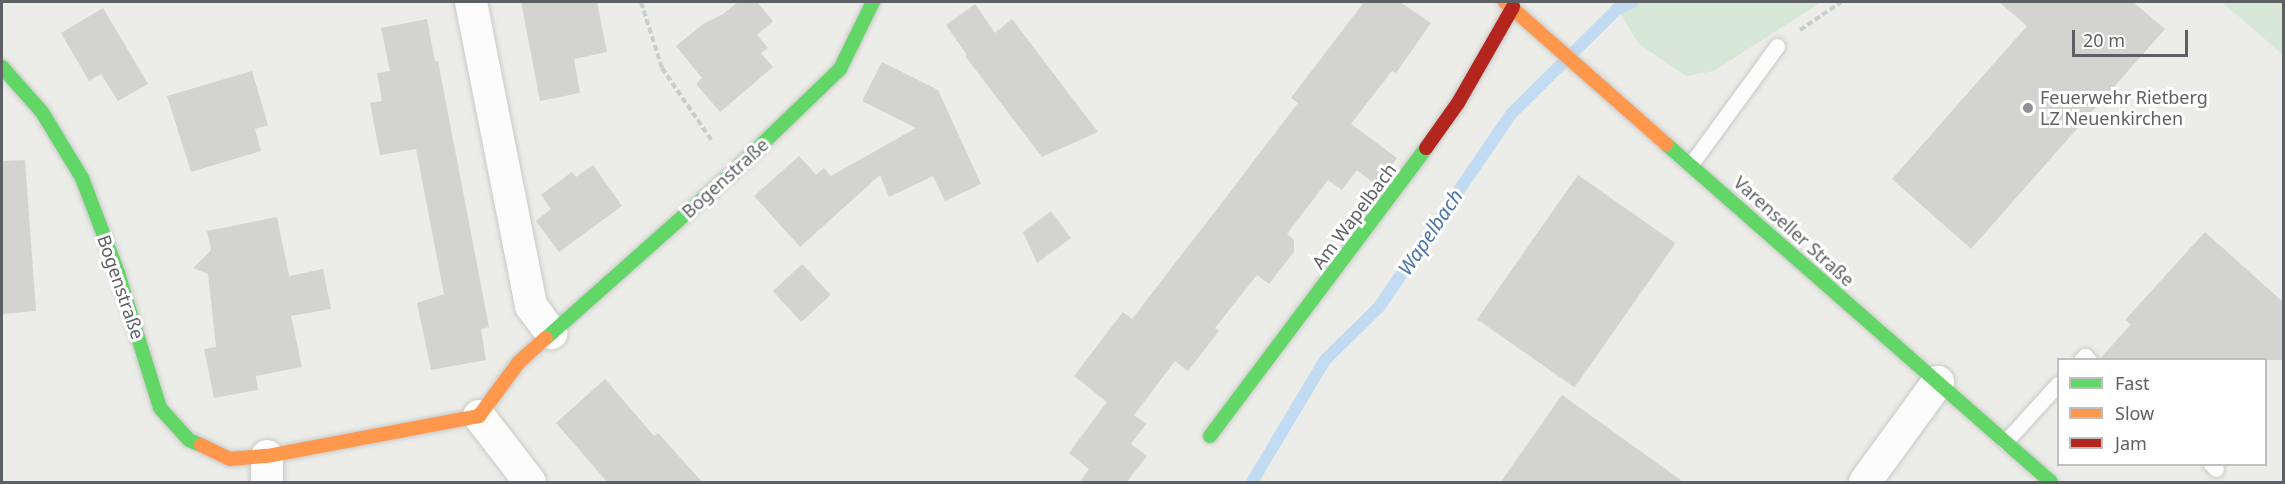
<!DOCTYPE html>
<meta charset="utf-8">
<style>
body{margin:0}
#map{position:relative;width:2285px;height:484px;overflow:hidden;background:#ecece8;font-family:"Noto Sans",sans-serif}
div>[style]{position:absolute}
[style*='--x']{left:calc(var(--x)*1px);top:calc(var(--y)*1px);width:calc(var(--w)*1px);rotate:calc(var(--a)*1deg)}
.green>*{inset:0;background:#d7e7d5}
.stream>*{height:12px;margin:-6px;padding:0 6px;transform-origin:6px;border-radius:6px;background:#c0dbf2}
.building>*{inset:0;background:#d3d3d0;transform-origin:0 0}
.path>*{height:4px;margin-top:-2px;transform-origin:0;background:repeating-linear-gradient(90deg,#c9cdcb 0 6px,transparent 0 9px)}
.roads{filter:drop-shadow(0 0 2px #c8c8c8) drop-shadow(0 0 2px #c8c8c8)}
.lane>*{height:15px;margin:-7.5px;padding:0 7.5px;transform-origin:7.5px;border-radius:7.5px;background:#fcfcfc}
.street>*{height:32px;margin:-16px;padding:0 16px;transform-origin:16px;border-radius:16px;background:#fcfcfc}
.fast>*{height:14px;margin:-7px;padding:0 7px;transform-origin:7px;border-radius:7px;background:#63d668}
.slow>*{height:14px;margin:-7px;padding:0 7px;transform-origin:7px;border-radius:7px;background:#ff974d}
.jam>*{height:14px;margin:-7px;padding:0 7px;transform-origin:7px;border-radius:7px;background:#b3261e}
.dots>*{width:16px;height:16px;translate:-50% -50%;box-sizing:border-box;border:3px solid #fff;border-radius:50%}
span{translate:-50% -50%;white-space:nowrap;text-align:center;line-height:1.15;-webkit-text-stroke:6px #fff;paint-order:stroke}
.poi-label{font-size:18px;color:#5d6064}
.left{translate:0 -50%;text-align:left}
.street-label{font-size:18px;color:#5d6064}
.water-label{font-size:20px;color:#4b74a8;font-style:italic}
.frame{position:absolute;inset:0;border:3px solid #5d6064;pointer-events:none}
.legend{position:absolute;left:2057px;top:358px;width:210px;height:108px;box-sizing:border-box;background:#fff;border:2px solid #bebfc1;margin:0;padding:8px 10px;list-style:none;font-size:18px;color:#5d6064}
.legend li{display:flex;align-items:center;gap:12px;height:30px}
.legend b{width:30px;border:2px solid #bebfc1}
.scale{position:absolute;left:2072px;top:30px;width:116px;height:27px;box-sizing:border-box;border:3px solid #5d6064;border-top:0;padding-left:8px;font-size:18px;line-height:21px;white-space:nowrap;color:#5d6064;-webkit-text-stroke:4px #fff;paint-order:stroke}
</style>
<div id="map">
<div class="green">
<i style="clip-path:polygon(1613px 2px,1821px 2px,1714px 71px,1686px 76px,1638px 43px)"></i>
<i style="clip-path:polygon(2222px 2px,2283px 2px,2283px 55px)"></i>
</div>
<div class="stream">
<i style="--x:1252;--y:482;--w:142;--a:-59.1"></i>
<i style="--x:1325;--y:360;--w:76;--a:-44.5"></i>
<i style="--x:1379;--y:307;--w:235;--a:-55.6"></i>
<i style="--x:1512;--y:113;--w:148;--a:-44.7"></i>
<i style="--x:1617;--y:9;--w:17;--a:-24"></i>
</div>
<div class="building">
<i style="clip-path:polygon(521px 2px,597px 2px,607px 52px,574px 59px,580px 93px,540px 101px)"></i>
<i style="clip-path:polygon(738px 2px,757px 2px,773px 21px,757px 35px,768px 48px,761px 53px,773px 67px,720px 112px,696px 84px,702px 78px,676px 46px,703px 24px,723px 14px)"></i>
<i style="clip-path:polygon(1364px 2px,1400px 2px,1431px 23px,1396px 73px,1392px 71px,1351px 124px,1397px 158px,1377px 186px,1357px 170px,1342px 190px,1328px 180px,1287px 234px,1294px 240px,1294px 252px,1269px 284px,1257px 275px,1215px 328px,1219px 331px,1188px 371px,1175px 361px,1134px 415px,1146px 424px,1131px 444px,1147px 456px,1126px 483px,1079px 483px,1089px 469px,1069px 453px,1107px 402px,1074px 376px,1123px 312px,1132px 319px,1227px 196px,1298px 103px,1291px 98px)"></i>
<i style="clip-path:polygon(1999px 2px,2133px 2px,2165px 29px,1971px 249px,1892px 179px,2027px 26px)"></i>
<i style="clip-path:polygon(975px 4px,995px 33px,1012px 19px,1098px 132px,1042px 157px,965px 56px,967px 55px,946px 25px)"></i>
<i style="clip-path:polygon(103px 8px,148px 84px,118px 101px,101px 74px,89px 81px,61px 33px)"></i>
<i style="clip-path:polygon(427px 19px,435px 61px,438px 61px,489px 327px,481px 329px,486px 360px,431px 370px,417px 303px,444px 294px,416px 149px,380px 155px,370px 103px,382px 101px,377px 73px,390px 71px,381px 28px)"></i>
<i style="clip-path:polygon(882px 62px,938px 90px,981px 184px,945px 201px,933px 176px,889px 197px,880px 175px,800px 247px,754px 196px,799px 156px,816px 175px,824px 168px,831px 176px,916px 128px,862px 101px)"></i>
<i style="clip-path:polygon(252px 71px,268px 125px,255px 129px,261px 151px,191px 172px,167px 96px)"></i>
<i style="clip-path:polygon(25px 160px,36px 311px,2px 314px,2px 161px)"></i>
<i style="clip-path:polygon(593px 165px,622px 206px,559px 252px,536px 221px,551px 209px,541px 195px,572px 172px,576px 177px)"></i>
<i style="left:1578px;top:175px;width:119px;height:176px;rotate:35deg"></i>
<i style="clip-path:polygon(1051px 211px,1071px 238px,1037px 263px,1023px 232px)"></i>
<i style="clip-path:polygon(277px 217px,289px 276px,323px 269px,331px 309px,291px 316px,302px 367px,256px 376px,258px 390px,214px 398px,204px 349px,216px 347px,208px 274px,193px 268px,211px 250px,207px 231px)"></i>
<i style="clip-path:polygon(2205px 232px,2283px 302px,2283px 360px,2099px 360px,2131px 324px,2125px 320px)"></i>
<i style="left:802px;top:264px;width:42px;height:40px;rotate:47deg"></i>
<i style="clip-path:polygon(605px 379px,654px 436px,658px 433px,703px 483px,608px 483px,556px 423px)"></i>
<i style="clip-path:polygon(1562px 395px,1685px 483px,1500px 483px)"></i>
</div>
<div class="path">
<i style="--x:641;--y:2;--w:69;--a:72.3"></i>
<i style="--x:662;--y:68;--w:88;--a:55.6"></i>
<i style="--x:1800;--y:30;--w:50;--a:-34.3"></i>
</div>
<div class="roads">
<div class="lane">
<i style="--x:1691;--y:164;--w:146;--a:-53.9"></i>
<i style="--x:2081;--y:360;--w:6;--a:-45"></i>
<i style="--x:2085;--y:356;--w:6;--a:45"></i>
<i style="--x:2005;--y:442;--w:79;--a:-47.6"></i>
<i style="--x:2211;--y:464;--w:7;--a:45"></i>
</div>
<div class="street">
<i style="--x:471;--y:2;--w:310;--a:78.8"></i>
<i style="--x:531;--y:306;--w:34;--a:53"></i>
<i style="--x:479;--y:416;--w:83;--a:52.3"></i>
<i style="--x:267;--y:482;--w:26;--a:-90"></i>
<i style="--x:1865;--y:482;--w:124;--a:-53.9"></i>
</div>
<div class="fast">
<i style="--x:2;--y:67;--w:60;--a:48.4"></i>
<i style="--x:42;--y:112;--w:77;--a:58.8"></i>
<i style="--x:82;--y:178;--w:102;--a:69.2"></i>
<i style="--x:118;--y:273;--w:141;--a:72.7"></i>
<i style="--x:160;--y:408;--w:43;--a:47.8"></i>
<i style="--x:189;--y:440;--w:13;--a:23"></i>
<i style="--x:1666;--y:144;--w:512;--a:41.28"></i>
<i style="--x:546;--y:338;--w:251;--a:-41.6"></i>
<i style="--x:734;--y:171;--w:147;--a:-43.9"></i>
<i style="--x:840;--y:69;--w:75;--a:-63.8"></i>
<i style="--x:1210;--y:436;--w:360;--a:-53.1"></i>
</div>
<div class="slow">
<i style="--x:1505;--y:2;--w:215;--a:41.4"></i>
<i style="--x:201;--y:445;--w:32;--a:26"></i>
<i style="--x:230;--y:459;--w:37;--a:-5"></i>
<i style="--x:267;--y:456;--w:216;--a:-10.7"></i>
<i style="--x:479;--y:416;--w:67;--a:-53.5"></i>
<i style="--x:519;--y:362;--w:36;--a:-42"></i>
</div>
<div class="jam">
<i style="--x:1426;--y:148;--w:55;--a:-54.6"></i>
<i style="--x:1458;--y:103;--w:111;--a:-60.2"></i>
</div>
</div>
<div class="dots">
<i style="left:2028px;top:108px;background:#8f9192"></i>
</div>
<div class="poi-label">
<span class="left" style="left:2040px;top:108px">Feuerwehr Rietberg<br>LZ Neuenkirchen</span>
</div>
<div class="street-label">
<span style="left:725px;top:178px;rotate:-42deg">Bogenstraße</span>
<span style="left:1354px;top:216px;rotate:-53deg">Am Wapelbach</span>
<span style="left:1794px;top:231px;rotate:42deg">Varenseller Straße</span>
<span style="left:121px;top:287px;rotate:71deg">Bogenstraße</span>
</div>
<div class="water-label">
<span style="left:1430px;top:232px;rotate:-56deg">Wapelbach</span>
</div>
<div class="frame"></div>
<ul class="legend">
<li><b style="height:8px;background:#63d668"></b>Fast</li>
<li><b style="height:8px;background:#ff974d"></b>Slow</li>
<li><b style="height:8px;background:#b3261e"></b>Jam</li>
</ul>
<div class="scale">20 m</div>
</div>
